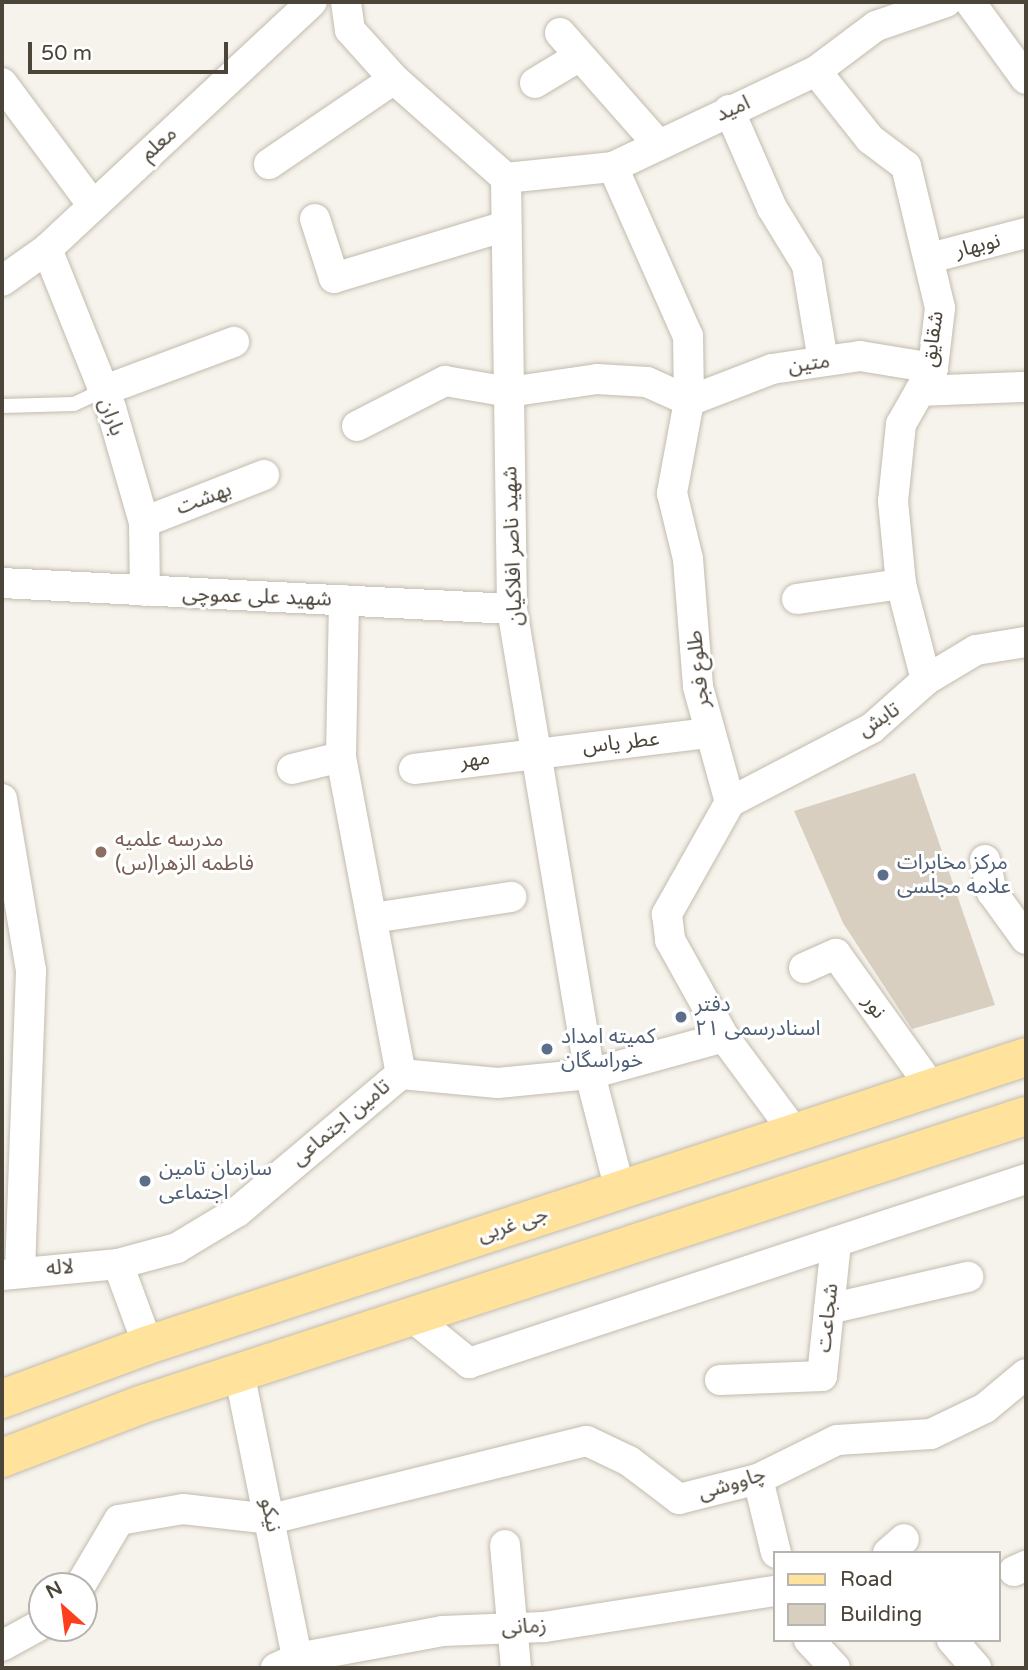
<!DOCTYPE html>
<meta charset="utf-8">
<style>
body{margin:0}
#map{position:relative;width:1028px;height:1670px;overflow:hidden;background:#f6f3ec;font-family:"Varela Round","Noto Sans Arabic",sans-serif}
div>[style]{position:absolute}
[style*='--x']{left:calc(var(--x)*1px);top:calc(var(--y)*1px);width:calc(var(--w)*1px);rotate:calc(var(--a)*1deg)}
.building>*{inset:0;background:#d8cfc1}
.roads{filter:drop-shadow(0 0 2px #c2bbae) drop-shadow(0 0 2px #c2bbae)}
.service>*{height:14px;margin:-7px;padding:0 7px;transform-origin:7px;border-radius:7px;background:#fff}
.minor>*{height:30px;margin:-15px;padding:0 15px;transform-origin:15px;border-radius:15px;background:#fff}
.primary>*{height:38px;margin:-19px;padding:0 19px;transform-origin:19px;border-radius:19px;background:#ffe39c}
.dots>*{width:19px;height:19px;translate:-50% -50%;box-sizing:border-box;border:4px solid #fff;border-radius:50%}
span{translate:-50% -50%;white-space:nowrap;text-align:center;line-height:1.15;-webkit-text-stroke:6px #fff;paint-order:stroke}
.street-label{font-size:21px;color:#4b4439}
.education-label{font-size:21px;color:#785e54}
.left{translate:0 -50%;text-align:left}
.service-label{font-size:21px;color:#4e5e75}
.frame{position:absolute;inset:0;border:4px solid #4b4439;pointer-events:none}
.legend{position:absolute;left:773px;top:1551px;width:228px;height:91px;box-sizing:border-box;background:#fff;border:2px solid #b7b4b0;margin:0;padding:9px 12px;list-style:none;font-size:21px;color:#4b4439}
.legend li{display:flex;align-items:center;gap:14px;height:35px}
.legend b{width:35px;border:2px solid #b7b4b0}
.north{position:absolute;left:28px;top:1572px;width:70px;height:70px;box-sizing:border-box;background:#fff;border:2px solid #b7b4b0;border-radius:50%;rotate:332deg;font-size:19px;font-weight:700;line-height:28px;text-align:center;color:#4b4439}
.north::after{content:'';display:block;margin:auto;width:24px;height:32px;background:#fc3f1d;clip-path:polygon(50% 0,100% 100%,50% 72%,0 100%)}
.scale{position:absolute;left:28px;top:42px;width:200px;height:32px;box-sizing:border-box;border:4px solid #4b4439;border-top:0;padding-left:9px;font-size:21px;line-height:24px;white-space:nowrap;color:#4b4439;-webkit-text-stroke:5px #fff;paint-order:stroke}
</style>
<div id="map">
<div class="building">
<i style="clip-path:polygon(915px 773px,995px 1005px,912px 1029px,843px 923px,794px 811px)"></i>
</div>
<div class="roads">
<div class="service">
<i style="--x:2;--y:406;--w:72;--a:-1.6"></i>
<i style="--x:74;--y:404;--w:31;--a:-25"></i>
</div>
<div class="minor">
<i style="--x:346;--y:2;--w:28;--a:82"></i>
<i style="--x:350;--y:30;--w:66;--a:48.1"></i>
<i style="--x:394;--y:79;--w:149;--a:41.5"></i>
<i style="--x:506;--y:178;--w:431;--a:89.2"></i>
<i style="--x:512;--y:609;--w:471;--a:80.5"></i>
<i style="--x:590;--y:1074;--w:120;--a:75.5"></i>
<i style="--x:970;--y:2;--w:95;--a:54"></i>
<i style="--x:560;--y:33;--w:148;--a:48.6"></i>
<i style="--x:816;--y:71;--w:87;--a:51.5"></i>
<i style="--x:870;--y:139;--w:45;--a:36.9"></i>
<i style="--x:906;--y:166;--w:146;--a:76.5"></i>
<i style="--x:940;--y:308;--w:60;--a:96.7"></i>
<i style="--x:933;--y:368;--w:64;--a:119.7"></i>
<i style="--x:901;--y:424;--w:77;--a:95.9"></i>
<i style="--x:893;--y:501;--w:83;--a:84.5"></i>
<i style="--x:901;--y:584;--w:99;--a:75.4"></i>
<i style="--x:2;--y:83;--w:151;--a:53.4"></i>
<i style="--x:535;--y:83;--w:52;--a:-31"></i>
<i style="--x:729;--y:110;--w:107;--a:66.3"></i>
<i style="--x:772;--y:208;--w:67;--a:58.4"></i>
<i style="--x:807;--y:265;--w:97;--a:80.5"></i>
<i style="--x:269;--y:164;--w:151;--a:-34.2"></i>
<i style="--x:613;--y:167;--w:185;--a:66.1"></i>
<i style="--x:688;--y:336;--w:65;--a:89.1"></i>
<i style="--x:689;--y:401;--w:94;--a:100.5"></i>
<i style="--x:672;--y:493;--w:68;--a:76.4"></i>
<i style="--x:688;--y:559;--w:128;--a:85.5"></i>
<i style="--x:698;--y:687;--w:119;--a:74.5"></i>
<i style="--x:730;--y:802;--w:129;--a:119.4"></i>
<i style="--x:667;--y:914;--w:26;--a:83"></i>
<i style="--x:670;--y:940;--w:111;--a:60.9"></i>
<i style="--x:724;--y:1037;--w:119;--a:53.5"></i>
<i style="--x:506;--y:178;--w:108;--a:-5.9"></i>
<i style="--x:613;--y:167;--w:225;--a:-25.3"></i>
<i style="--x:816;--y:71;--w:75;--a:-36.9"></i>
<i style="--x:876;--y:26;--w:74;--a:-18.9"></i>
<i style="--x:315;--y:219;--w:62;--a:72.1"></i>
<i style="--x:334;--y:278;--w:180;--a:-16.8"></i>
<i style="--x:47;--y:249;--w:171;--a:68.1"></i>
<i style="--x:111;--y:408;--w:119;--a:73.9"></i>
<i style="--x:144;--y:522;--w:69;--a:89.2"></i>
<i style="--x:930;--y:258;--w:99;--a:-14.6"></i>
<i style="--x:2;--y:281;--w:55;--a:-35.4"></i>
<i style="--x:47;--y:249;--w:362;--a:-43"></i>
<i style="--x:102;--y:391;--w:141;--a:-20.4"></i>
<i style="--x:920;--y:391;--w:106;--a:-2.2"></i>
<i style="--x:357;--y:426;--w:99;--a:-27.1"></i>
<i style="--x:445;--y:381;--w:65;--a:9.8"></i>
<i style="--x:509;--y:392;--w:89;--a:-8.4"></i>
<i style="--x:597;--y:379;--w:50;--a:3.4"></i>
<i style="--x:647;--y:382;--w:46;--a:24.3"></i>
<i style="--x:689;--y:401;--w:89;--a:-21.1"></i>
<i style="--x:772;--y:369;--w:89;--a:-8.4"></i>
<i style="--x:860;--y:356;--w:74;--a:9.3"></i>
<i style="--x:144;--y:522;--w:129;--a:-21.4"></i>
<i style="--x:2;--y:583;--w:511;--a:2.92"></i>
<i style="--x:797;--y:599;--w:105;--a:-8.2"></i>
<i style="--x:344;--y:600;--w:157;--a:91.1"></i>
<i style="--x:341;--y:757;--w:323;--a:79.3"></i>
<i style="--x:292;--y:769;--w:50;--a:-13.8"></i>
<i style="--x:414;--y:769;--w:295;--a:-7"></i>
<i style="--x:2;--y:799;--w:174;--a:80.4"></i>
<i style="--x:31;--y:971;--w:300;--a:92.1"></i>
<i style="--x:730;--y:802;--w:160;--a:-27.5"></i>
<i style="--x:872;--y:728;--w:72;--a:-41.6"></i>
<i style="--x:926;--y:680;--w:58;--a:-31"></i>
<i style="--x:976;--y:650;--w:51;--a:-9.1"></i>
<i style="--x:985;--y:860;--w:33;--a:78"></i>
<i style="--x:992;--y:892;--w:58;--a:54.1"></i>
<i style="--x:373;--y:918;--w:140;--a:-8.7"></i>
<i style="--x:804;--y:968;--w:35;--a:-24"></i>
<i style="--x:836;--y:954;--w:165;--a:54.4"></i>
<i style="--x:118;--y:1264;--w:86;--a:69.7"></i>
<i style="--x:2;--y:1275;--w:117;--a:-5.4"></i>
<i style="--x:118;--y:1264;--w:61;--a:-15.2"></i>
<i style="--x:177;--y:1248;--w:70;--a:-31"></i>
<i style="--x:237;--y:1212;--w:214;--a:-40.1"></i>
<i style="--x:401;--y:1074;--w:97;--a:5.3"></i>
<i style="--x:498;--y:1083;--w:92;--a:-5.6"></i>
<i style="--x:590;--y:1074;--w:139;--a:-15.4"></i>
<i style="--x:829;--y:1309;--w:143;--a:-13"></i>
<i style="--x:411;--y:1316;--w:75;--a:39"></i>
<i style="--x:469;--y:1363;--w:587;--a:-18.28"></i>
<i style="--x:239;--y:1372;--w:292;--a:78.5"></i>
<i style="--x:720;--y:1380;--w:102;--a:-2.2"></i>
<i style="--x:822;--y:1376;--w:135;--a:-84"></i>
<i style="--x:758;--y:1479;--w:76;--a:76.3"></i>
<i style="--x:505;--y:1545;--w:123;--a:84.9"></i>
<i style="--x:888;--y:1553;--w:21;--a:-41"></i>
<i style="--x:1014;--y:1571;--w:13;--a:-23"></i>
<i style="--x:80;--y:1586;--w:77;--a:-59.4"></i>
<i style="--x:119;--y:1520;--w:65;--a:-9.8"></i>
<i style="--x:183;--y:1509;--w:89;--a:6.5"></i>
<i style="--x:271;--y:1519;--w:325;--a:-13.9"></i>
<i style="--x:587;--y:1441;--w:47;--a:25.5"></i>
<i style="--x:629;--y:1461;--w:63;--a:37.2"></i>
<i style="--x:679;--y:1499;--w:81;--a:-14.2"></i>
<i style="--x:758;--y:1479;--w:88;--a:-26.3"></i>
<i style="--x:837;--y:1440;--w:94;--a:-3.7"></i>
<i style="--x:931;--y:1434;--w:60;--a:-25.7"></i>
<i style="--x:985;--y:1408;--w:53;--a:-39.7"></i>
<i style="--x:809;--y:1640;--w:38;--a:47"></i>
<i style="--x:952;--y:1640;--w:37;--a:49"></i>
<i style="--x:2;--y:1646;--w:46;--a:-28.8"></i>
<i style="--x:276;--y:1668;--w:23;--a:-25"></i>
<i style="--x:297;--y:1658;--w:147;--a:-10.5"></i>
<i style="--x:442;--y:1631;--w:102;--a:-2.2"></i>
<i style="--x:544;--y:1627;--w:233;--a:-8.9"></i>
</div>
<div class="primary">
<i style="--x:2;--y:1399;--w:156;--a:-20.3"></i>
<i style="--x:148;--y:1345;--w:924;--a:-18.16"></i>
<i style="--x:2;--y:1458;--w:148;--a:-21"></i>
<i style="--x:140;--y:1405;--w:932;--a:-18.07"></i>
</div>
</div>
<div class="dots">
<i style="left:101px;top:852px;background:#8d6e63"></i>
<i style="left:883px;top:875px;background:#5c6f8a"></i>
<i style="left:681px;top:1017px;background:#5c6f8a"></i>
<i style="left:547px;top:1049px;background:#5c6f8a"></i>
<i style="left:145px;top:1181px;background:#5c6f8a"></i>
</div>
<div class="street-label">
<span style="left:733px;top:109px;rotate:-24deg">امید</span>
<span style="left:159px;top:144px;rotate:-42deg">معلم</span>
<span style="left:978px;top:246px;rotate:-14deg">نوبهار</span>
<span style="left:933px;top:339px;rotate:-82deg">شقایق</span>
<span style="left:809px;top:364px;rotate:-8deg">متین</span>
<span style="left:111px;top:417px;rotate:70deg">باران</span>
<span style="left:204px;top:499px;rotate:-21deg">بهشت</span>
<span style="left:513px;top:546px;rotate:-92deg">شهید ناصر افلاکیان</span>
<span style="left:257px;top:597px;rotate:2deg">شهید علی عموچی</span>
<span style="left:699px;top:669px;rotate:-96deg">طلوع فجر</span>
<span style="left:879px;top:720px;rotate:-33deg">تابش</span>
<span style="left:621px;top:743px;rotate:-6deg">عطر یاس</span>
<span style="left:475px;top:760px;rotate:-8deg">مهر</span>
<span style="left:874px;top:1007px;rotate:54deg">نور</span>
<span style="left:341px;top:1123px;rotate:-40deg">تامین اجتماعی</span>
<span style="left:513px;top:1225px;rotate:-18deg">جی غربی</span>
<span style="left:60px;top:1268px;rotate:-4deg">لاله</span>
<span style="left:828px;top:1318px;rotate:-84deg">شجاعت</span>
<span style="left:732px;top:1484px;rotate:-17deg">چاووشی</span>
<span style="left:270px;top:1515px;rotate:78deg">نیکو</span>
<span style="left:524px;top:1627px;rotate:-3deg">زمانی</span>
</div>
<div class="education-label">
<span class="left" style="left:115px;top:852px">مدرسه علمیه<br>فاطمه الزهرا(س)</span>
</div>
<div class="service-label">
<span class="left" style="left:897px;top:875px">مرکز مخابرات<br>علامه مجلسی</span>
<span class="left" style="left:695px;top:1017px">دفتر<br>اسنادرسمی ۲۱</span>
<span class="left" style="left:561px;top:1049px">کمیته امداد<br>خوراسگان</span>
<span class="left" style="left:159px;top:1181px">سازمان تامین<br>اجتماعی</span>
</div>
<div class="frame"></div>
<ul class="legend">
<li><b style="height:9px;background:#ffe39c"></b>Road</li>
<li><b style="height:19px;background:#d8cfc1"></b>Building</li>
</ul>
<div class="north">N</div>
<div class="scale">50 m</div>
</div>
